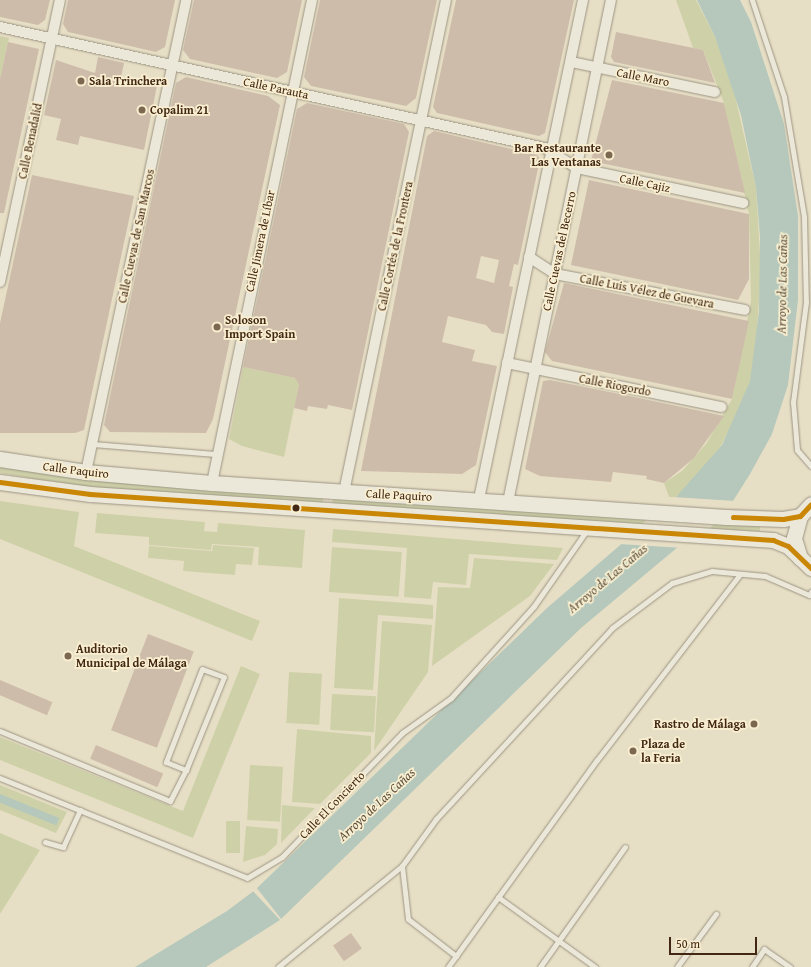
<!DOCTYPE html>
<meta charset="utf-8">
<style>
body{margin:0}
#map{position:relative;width:811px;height:967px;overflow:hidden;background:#e7dfc5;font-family:"Gentium Book Plus",serif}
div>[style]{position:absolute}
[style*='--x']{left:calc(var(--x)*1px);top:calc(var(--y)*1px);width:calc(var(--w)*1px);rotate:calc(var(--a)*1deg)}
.green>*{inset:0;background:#ced1a8;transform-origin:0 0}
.water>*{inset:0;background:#b5c8bb;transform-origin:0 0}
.pier>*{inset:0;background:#e7dfc5}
.building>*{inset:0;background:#cebcaa;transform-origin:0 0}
.roads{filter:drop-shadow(0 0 1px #9c9483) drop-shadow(0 0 1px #9c9483)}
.lane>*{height:5px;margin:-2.5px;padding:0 2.5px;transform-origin:2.5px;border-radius:2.5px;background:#ebe7d9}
.street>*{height:10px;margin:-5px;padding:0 5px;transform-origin:5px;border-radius:5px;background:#ebe7d9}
.secondary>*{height:15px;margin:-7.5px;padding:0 7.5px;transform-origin:7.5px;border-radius:7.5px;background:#ebe7d9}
.bus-1>*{height:5px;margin:-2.5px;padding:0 2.5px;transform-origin:2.5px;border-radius:2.5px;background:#ca8605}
.dots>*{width:11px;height:11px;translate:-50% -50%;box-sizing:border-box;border:2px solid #f9efd0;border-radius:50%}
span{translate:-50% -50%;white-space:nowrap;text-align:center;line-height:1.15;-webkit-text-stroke:3.5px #f9efd0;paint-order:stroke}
.street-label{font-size:12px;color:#422713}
.poi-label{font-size:12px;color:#422713;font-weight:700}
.left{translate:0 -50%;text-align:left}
.right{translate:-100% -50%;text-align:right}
.water-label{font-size:13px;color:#5a4d3c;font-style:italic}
.scale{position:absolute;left:669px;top:937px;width:88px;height:18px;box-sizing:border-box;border:2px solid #422713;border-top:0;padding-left:5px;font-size:12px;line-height:14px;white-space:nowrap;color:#422713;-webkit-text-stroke:3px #f9efd0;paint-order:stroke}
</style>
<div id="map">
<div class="green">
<i style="clip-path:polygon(676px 0,696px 0,715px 37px,733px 87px,756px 188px,761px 271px,756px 346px,750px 381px,739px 411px,715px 457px,676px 497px,669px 497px,664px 483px,682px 471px,706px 444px,732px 399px,751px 301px,749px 214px,724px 103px,703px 50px,693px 48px)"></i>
<i style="clip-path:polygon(0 36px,9px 38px,0 79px)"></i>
<i style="clip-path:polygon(243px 367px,300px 379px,284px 457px,242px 446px,229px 439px)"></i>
<i style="clip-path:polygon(0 463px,323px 495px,323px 503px,93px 488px,0 473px)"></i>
<i style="left:333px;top:496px;width:315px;height:8px;rotate:4deg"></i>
<i style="clip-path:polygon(0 501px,79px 512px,74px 546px,260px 621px,252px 641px,0 539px)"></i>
<i style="clip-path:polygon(97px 513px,205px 522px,204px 531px,217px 532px,218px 523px,305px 530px,302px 568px,258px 565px,259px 547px,212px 544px,211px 550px,149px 545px,149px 537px,95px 533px)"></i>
<i style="clip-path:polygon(717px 521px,760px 524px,760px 531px,709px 529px)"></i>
<i style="clip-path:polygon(333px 529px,563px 548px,557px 560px,469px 554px,466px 585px,433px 582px,431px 599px,404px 597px,407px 548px,332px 542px)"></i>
<i style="clip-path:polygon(213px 545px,254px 548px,252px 565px,236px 564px,235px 575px,183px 571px,184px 561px,148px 558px,149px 546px,212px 551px)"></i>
<i style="left:332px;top:547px;width:70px;height:45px;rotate:4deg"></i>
<i style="clip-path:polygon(474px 558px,554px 564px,530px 596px,432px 666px,438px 587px,470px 588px)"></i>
<i style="clip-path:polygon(339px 598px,433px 605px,433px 619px,378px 615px,373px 690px,334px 688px)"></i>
<i style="clip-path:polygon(382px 621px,432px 625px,428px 672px,374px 751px)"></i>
<i style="clip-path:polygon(241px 666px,260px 674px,193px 838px,0 760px,0 737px,183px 811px)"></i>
<i style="left:289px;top:672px;width:33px;height:51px;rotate:3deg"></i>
<i style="left:332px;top:694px;width:44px;height:36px;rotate:3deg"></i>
<i style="clip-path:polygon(297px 729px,371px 736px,371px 753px,320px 804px,292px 802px)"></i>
<i style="left:250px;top:765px;width:33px;height:55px;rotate:3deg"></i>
<i style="clip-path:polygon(0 785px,67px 812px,56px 833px,0 810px)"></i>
<i style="clip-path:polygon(282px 805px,315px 808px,281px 843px)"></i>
<i style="left:226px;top:821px;width:14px;height:32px"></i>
<i style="clip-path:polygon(246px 826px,278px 829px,277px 844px,265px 855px,243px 862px)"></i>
<i style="clip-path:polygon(0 833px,40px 850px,0 914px)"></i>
</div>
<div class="water">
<i style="clip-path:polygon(697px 0,740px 0,751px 22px,784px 124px,798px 216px,798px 300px,788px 385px,772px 434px,750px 474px,733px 501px,581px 628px,280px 920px,206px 967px,135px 967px,227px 911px,255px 890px,547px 608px,676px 497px,722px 445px,750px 381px,759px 311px,760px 237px,756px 188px,741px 115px,715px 37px)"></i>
<i style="left:0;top:794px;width:64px;height:8px;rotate:22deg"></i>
</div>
<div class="pier">
<i style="clip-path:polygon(673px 497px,735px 501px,683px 548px,619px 544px)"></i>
<i style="clip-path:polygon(256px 887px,282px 920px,281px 921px,252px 890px)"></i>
</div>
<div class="building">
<i style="clip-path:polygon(0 0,50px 0,45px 20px,38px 25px,0 17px)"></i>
<i style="clip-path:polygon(68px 0,175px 0,165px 47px,156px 52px,68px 32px,63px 24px)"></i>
<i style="clip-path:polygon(194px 0,302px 0,287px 72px,277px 78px,190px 59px,183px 50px)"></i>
<i style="clip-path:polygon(320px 0,437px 0,416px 98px,406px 106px,311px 86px,304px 77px)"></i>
<i style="clip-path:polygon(456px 0,574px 0,545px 133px,539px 136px,437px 113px,433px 107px)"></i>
<i style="clip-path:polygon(616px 32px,703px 50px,715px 83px,614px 62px,611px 57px)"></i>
<i style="clip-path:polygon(8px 42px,39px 49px,4px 213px,0 213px,0 79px)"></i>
<i style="clip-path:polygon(98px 57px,124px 63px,121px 78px,147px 84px,148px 79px,158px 81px,144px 150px,80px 136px,78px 145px,56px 140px,61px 119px,44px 115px,56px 60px,95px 73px)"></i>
<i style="clip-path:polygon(186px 77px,268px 96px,280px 105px,213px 419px,206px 433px,110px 432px,104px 425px,176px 83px)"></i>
<i style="clip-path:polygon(612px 80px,724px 103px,745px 193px,591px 161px)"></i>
<i style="clip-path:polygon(307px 103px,404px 124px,409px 132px,352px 410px,328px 405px,327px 409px,308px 406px,307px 411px,294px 408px,299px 384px,295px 378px,243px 367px,297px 109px)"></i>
<i style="clip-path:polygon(evenodd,434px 131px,537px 155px,540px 159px,518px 265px,514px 264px,509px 286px,513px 287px,504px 334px,492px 332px,486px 325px,448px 316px,442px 342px,475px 350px,472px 361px,497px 366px,476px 465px,462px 474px,361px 471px,427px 136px,434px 131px,481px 256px,499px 260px,494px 283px,476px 278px,481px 256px)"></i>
<i style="clip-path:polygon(32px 175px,134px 196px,84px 430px,75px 433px,0 433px,0 323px)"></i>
<i style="clip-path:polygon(589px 180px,749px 214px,749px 279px,738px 300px,571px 265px)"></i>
<i style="clip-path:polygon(564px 283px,749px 321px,732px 399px,552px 361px,545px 352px)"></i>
<i style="clip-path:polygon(550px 380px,639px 398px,724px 416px,694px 458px,664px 483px,646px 479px,647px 476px,613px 472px,611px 482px,540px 476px,525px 469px,543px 381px)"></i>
<i style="left:148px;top:634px;width:49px;height:103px;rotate:21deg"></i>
<i style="left:0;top:680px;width:57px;height:14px;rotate:23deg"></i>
<i style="left:96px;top:745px;width:73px;height:15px;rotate:23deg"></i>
<i style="left:351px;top:933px;width:19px;height:22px;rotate:55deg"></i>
</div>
<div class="roads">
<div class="lane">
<i style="--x:752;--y:0;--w:102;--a:71.7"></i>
<i style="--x:784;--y:97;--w:122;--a:80.5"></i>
<i style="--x:804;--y:217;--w:85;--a:88.7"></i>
<i style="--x:806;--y:302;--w:101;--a:97.4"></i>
<i style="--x:793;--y:402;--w:48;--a:85.2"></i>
<i style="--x:797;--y:450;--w:21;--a:49"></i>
<i style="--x:92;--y:444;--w:124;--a:4.6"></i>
<i style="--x:0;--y:731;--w:184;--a:22.4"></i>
<i style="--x:170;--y:801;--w:35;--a:-63"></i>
<i style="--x:186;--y:770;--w:100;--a:-67.8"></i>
<i style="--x:224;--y:677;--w:23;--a:-160"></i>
<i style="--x:202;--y:669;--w:100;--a:111.2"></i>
<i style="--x:166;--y:762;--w:22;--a:22"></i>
<i style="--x:0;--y:778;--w:266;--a:22"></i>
<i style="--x:247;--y:878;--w:41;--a:-31"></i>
<i style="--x:282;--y:857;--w:173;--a:-45.9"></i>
<i style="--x:402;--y:733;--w:60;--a:-35.5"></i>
<i style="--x:451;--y:698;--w:124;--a:-47.9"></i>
<i style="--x:534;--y:606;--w:93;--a:-55.1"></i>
<i style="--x:45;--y:842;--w:19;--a:16"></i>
<i style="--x:63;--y:847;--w:41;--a:-65.3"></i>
<i style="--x:402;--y:866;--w:53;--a:83.5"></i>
<i style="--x:408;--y:919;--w:61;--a:37.6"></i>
<i style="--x:498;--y:897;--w:120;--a:35.8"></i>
<i style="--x:278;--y:967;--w:160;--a:-39.2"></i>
<i style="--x:402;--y:866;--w:58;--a:-54.1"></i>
<i style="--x:436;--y:819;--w:260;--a:-47.3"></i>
<i style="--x:612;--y:628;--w:75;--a:-36.9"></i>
<i style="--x:672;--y:583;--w:42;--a:-16.7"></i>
<i style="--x:712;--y:571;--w:53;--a:5.4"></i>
<i style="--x:765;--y:576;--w:48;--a:23.4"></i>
<i style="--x:809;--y:595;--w:4;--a:-56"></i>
<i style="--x:448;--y:967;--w:255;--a:-54.3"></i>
<i style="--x:597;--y:760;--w:235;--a:-52.4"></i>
<i style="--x:540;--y:967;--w:147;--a:-54.7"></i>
<i style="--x:677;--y:967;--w:66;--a:-53.7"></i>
<i style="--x:752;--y:967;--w:22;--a:-56"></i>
<i style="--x:764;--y:949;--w:32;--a:35"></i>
</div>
<div class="street">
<i style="--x:0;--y:27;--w:558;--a:12.52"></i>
<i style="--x:545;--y:148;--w:38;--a:32"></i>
<i style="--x:577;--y:168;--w:170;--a:11.9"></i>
<i style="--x:571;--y:62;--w:147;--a:11.8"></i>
<i style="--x:529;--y:257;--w:31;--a:33"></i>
<i style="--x:555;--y:274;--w:193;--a:10.7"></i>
<i style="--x:0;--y:282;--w:288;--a:-78"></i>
<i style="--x:507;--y:363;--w:219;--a:11.6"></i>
<i style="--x:86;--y:472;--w:482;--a:-78"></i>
<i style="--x:212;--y:483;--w:493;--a:-78.3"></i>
<i style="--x:344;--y:492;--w:502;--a:-78.29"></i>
<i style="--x:479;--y:499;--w:510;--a:-78.23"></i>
<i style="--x:508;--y:502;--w:512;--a:-78.41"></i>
</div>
<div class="secondary">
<i style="--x:0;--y:459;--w:87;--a:8.6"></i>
<i style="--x:86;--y:472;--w:126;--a:5"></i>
<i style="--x:212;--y:483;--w:515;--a:3.78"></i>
<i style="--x:726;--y:517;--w:57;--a:2"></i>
<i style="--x:783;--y:519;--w:17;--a:-10"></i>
<i style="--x:0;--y:482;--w:91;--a:7.6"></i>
<i style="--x:90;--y:494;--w:685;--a:3.85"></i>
<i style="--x:773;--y:540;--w:16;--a:22"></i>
<i style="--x:788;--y:546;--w:32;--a:44"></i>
<i style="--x:800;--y:558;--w:21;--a:-107"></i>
<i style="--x:794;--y:538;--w:23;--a:-75"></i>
<i style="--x:800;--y:516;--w:16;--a:-47"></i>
</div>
</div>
<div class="bus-1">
<i style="--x:0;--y:482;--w:91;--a:7.6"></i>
<i style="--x:90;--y:494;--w:685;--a:3.85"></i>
<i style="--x:773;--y:540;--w:16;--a:22"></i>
<i style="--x:788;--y:546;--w:32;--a:44"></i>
<i style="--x:733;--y:517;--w:50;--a:2.3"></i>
<i style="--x:783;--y:519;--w:17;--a:-10"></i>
<i style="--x:800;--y:516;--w:16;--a:-47"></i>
</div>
<div class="dots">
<i style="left:81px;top:81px;background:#7c6751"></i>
<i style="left:142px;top:110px;background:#7c6751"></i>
<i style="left:609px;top:155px;background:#7c6751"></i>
<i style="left:217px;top:327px;background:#7c6751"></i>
<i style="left:296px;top:508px;background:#422713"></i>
<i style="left:68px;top:656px;background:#7c6751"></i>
<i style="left:754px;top:724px;background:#7c6751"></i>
<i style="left:633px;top:751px;background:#7c6751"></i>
</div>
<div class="street-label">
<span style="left:643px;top:77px;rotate:11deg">Calle Maro</span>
<span style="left:276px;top:88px;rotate:12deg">Calle Parauta</span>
<span style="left:30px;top:141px;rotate:-78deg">Calle Benadalid</span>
<span style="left:645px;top:183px;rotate:12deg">Calle Cajiz</span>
<span style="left:136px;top:236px;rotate:-78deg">Calle Cuevas de San Marcos</span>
<span style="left:260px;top:241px;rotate:-78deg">Calle Jimera de Líbar</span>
<span style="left:395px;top:246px;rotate:-78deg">Calle Cortés de la Frontera</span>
<span style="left:559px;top:251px;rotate:-78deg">Calle Cuevas del Becerro</span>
<span style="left:647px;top:291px;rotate:11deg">Calle Luis Vélez de Guevara</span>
<span style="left:615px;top:385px;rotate:11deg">Calle Riogordo</span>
<span style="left:76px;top:470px;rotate:7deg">Calle Paquiro</span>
<span style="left:399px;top:495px;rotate:3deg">Calle Paquiro</span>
<span style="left:332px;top:805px;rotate:-46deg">Calle El Concierto</span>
</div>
<div class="poi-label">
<span class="left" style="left:89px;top:81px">Sala Trinchera</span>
<span class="left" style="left:150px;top:110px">Copalim 21</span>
<span class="right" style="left:601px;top:155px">Bar Restaurante<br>Las Ventanas</span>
<span class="left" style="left:225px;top:327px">Soloson<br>Import Spain</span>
<span class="left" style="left:76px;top:656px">Auditorio<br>Municipal de Málaga</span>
<span class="right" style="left:746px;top:724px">Rastro de Málaga</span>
<span class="left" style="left:641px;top:751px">Plaza de<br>la Feria</span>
</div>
<div class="water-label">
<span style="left:783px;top:284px;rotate:-89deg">Arroyo de Las Cañas</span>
<span style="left:608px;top:579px;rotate:-40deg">Arroyo de Las Cañas</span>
<span style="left:377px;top:805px;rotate:-43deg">Arroyo de Las Cañas</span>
</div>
<div class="scale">50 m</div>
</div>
